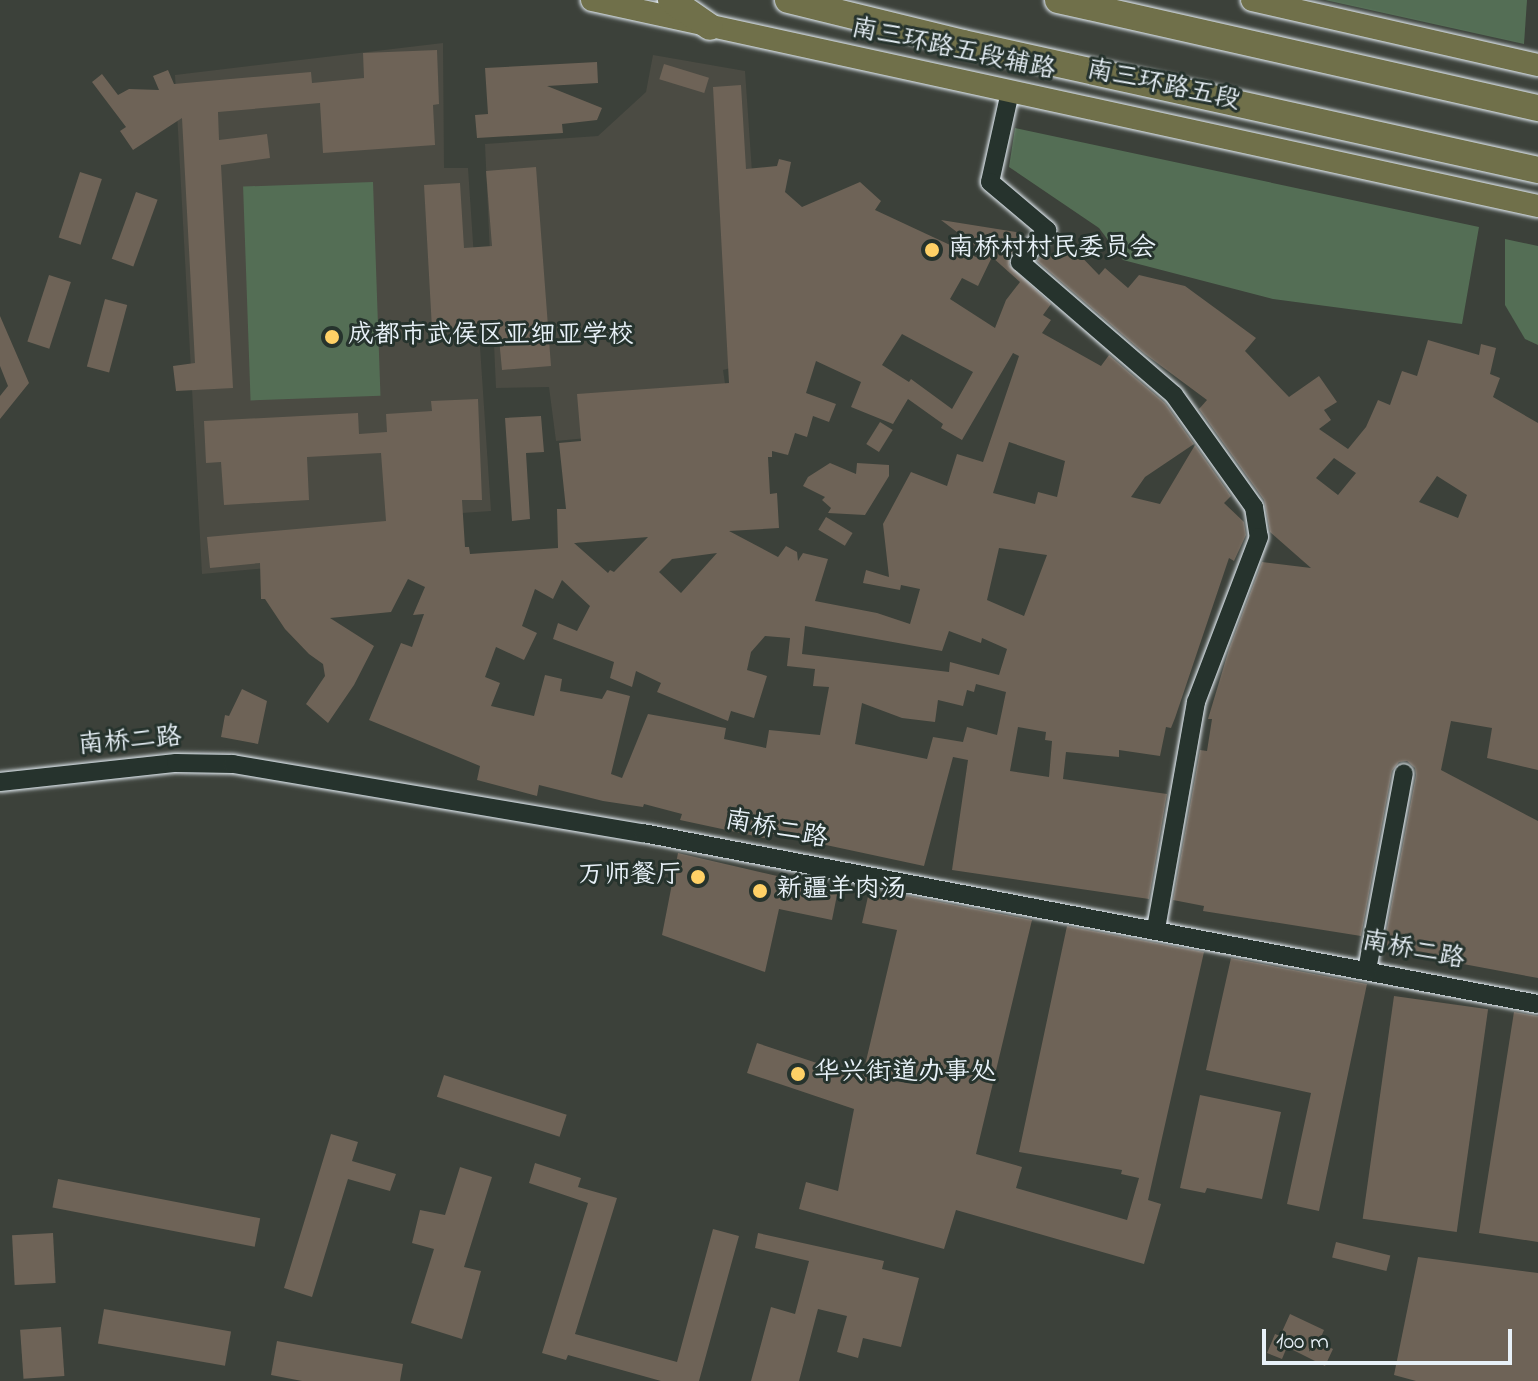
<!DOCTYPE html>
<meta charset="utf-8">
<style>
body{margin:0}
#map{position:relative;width:1538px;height:1381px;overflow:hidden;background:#3c413a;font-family:"Indie Flower","LXGW WenKai TC",sans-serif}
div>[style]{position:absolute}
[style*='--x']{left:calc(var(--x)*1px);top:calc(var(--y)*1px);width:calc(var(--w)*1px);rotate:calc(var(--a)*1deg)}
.built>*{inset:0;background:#4b4b43}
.green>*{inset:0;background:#546e55;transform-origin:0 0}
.building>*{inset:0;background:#6e6357;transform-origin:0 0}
.roads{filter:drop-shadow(0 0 2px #e8f1f8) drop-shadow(0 0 2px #e8f1f8)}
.minor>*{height:18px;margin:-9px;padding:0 9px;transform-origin:9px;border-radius:9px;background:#26332d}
.major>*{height:22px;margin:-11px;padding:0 11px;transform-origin:11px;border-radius:11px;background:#70704a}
.highway>*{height:26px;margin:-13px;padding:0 13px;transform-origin:13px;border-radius:13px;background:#70704a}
.dots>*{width:22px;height:22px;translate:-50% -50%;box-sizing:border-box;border:4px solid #26332d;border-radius:50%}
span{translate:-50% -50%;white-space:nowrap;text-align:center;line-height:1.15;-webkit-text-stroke:6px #26332d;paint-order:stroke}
.street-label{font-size:26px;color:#e8f1f8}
.poi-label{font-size:26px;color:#e8f1f8}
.left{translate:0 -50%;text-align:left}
.right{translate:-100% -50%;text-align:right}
.scale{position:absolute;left:1262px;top:1329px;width:250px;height:36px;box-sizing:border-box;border:4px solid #e8f1f8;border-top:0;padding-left:10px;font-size:24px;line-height:28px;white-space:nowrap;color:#e8f1f8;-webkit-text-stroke:6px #26332d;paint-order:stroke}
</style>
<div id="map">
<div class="built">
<i style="clip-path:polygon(443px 43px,444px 168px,468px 168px,491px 511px,418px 516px,421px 554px,202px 574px,175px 75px)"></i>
<i style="clip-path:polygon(653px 55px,745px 71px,765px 359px,723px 370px,731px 424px,556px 441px,549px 387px,496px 388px,485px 144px,598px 136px,646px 92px)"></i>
</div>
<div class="green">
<i style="clip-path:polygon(1325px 0,1527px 0,1524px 44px)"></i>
<i style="clip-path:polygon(1015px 128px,1479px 227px,1462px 324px,1273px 299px,1123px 260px,1099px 228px,1009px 167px)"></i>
<i style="left:373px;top:182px;width:214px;height:130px;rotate:88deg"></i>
<i style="clip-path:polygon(1505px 239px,1538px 246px,1538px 345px,1525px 339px,1505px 305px)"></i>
</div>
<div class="building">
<i style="clip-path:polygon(437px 50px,439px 104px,433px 105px,435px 145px,323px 153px,320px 103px,218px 112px,219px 140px,267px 134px,270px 158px,221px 165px,233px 388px,176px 391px,173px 366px,195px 363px,182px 118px,133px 150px,120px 131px,126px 127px,92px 82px,102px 74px,118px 95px,129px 89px,159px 90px,153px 76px,168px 70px,174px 84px,311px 72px,312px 83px,364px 78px,363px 53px)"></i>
<i style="clip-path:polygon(597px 62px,598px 83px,547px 86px,602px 108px,597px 120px,562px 124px,563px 133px,477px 138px,475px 115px,488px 114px,485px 68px)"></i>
<i style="left:664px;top:64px;width:47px;height:16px;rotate:17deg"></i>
<i style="clip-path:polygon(evenodd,741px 85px,746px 169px,777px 166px,779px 159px,791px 162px,785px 192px,802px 207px,860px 182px,881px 201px,875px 210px,978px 258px,982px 251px,941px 220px,1016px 232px,1024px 239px,1010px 255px,1009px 265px,1051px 304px,1043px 315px,1051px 320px,1042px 333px,1101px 366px,1109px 355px,1165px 403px,1194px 444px,1145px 477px,1131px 497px,1160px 504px,1195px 445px,1231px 496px,1224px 503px,1244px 522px,1246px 535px,1234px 561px,1229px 558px,1175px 718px,1171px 728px,1166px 727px,1160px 756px,1119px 750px,1119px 757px,1066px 752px,1063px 779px,1167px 794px,1149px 899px,952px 870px,968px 760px,953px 757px,924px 866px,770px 833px,769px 839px,708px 826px,680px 820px,682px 814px,644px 804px,643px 807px,603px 801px,539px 785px,537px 796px,477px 780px,480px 766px,369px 720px,401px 643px,412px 647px,424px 614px,413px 615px,425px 587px,408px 579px,391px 612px,330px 618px,374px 646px,354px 685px,328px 723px,306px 704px,325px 676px,323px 664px,309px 654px,285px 629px,265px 599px,261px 599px,260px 563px,210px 568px,207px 537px,386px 521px,381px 453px,307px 457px,309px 500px,224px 505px,221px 462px,206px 463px,204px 421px,358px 413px,359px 434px,387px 432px,386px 414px,432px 411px,431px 401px,478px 399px,482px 500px,462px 500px,465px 547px,469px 547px,470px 554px,558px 548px,557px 509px,566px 509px,559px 443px,581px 441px,577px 394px,729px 383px,713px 87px,741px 85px,992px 257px,1020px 282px,1006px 300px,995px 328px,950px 299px,962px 278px,978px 286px,992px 257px,741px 85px,902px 334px,973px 372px,952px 409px,911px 379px,909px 382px,882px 365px,902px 334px,741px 85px,1013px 353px,1019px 356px,983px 462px,957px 454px,947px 486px,911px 472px,883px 524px,889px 577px,866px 570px,863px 583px,900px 590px,901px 585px,920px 589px,910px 624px,877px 613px,815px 601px,828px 559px,803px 553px,798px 561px,797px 552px,786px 546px,778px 557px,729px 531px,779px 528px,777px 493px,770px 494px,768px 457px,772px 457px,772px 451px,788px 455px,795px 433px,807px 437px,813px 416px,829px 422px,836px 404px,806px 393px,816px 361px,861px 382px,851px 407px,893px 424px,908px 399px,943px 424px,941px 428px,962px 440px,1013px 353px,741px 85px,1009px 442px,1065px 461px,1057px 497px,1038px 492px,1035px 504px,993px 493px,1009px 442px,741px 85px,648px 537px,614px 572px,610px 570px,608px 573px,574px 543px,648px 537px,741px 85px,999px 548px,1047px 555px,1024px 616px,987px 600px,999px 548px,741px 85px,717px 553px,681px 593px,659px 572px,672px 559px,717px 553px,741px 85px,562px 580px,590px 606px,577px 631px,558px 623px,553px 639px,614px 662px,610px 678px,632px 687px,636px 671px,661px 683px,657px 692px,728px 721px,731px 711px,754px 718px,767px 676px,747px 670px,751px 652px,765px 636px,790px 638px,787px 666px,815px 669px,813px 686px,829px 687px,820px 735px,769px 730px,766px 748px,724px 739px,726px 728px,648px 714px,622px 778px,611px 774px,630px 696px,607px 690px,602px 699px,560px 691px,562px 679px,545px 675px,534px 716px,491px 706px,500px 683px,485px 677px,496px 647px,524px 660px,537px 633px,522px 626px,535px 589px,553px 599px,562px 580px,741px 85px,805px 626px,942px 651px,949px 631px,981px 643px,982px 638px,1007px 649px,999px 675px,950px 662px,949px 672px,802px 654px,805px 626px,741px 85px,976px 684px,1006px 692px,997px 735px,967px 727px,963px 742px,933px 737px,927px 759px,855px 744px,862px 703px,902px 718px,935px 722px,938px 700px,963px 706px,967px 690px,974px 692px,976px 684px,741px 85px,1018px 727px,1046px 732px,1045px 740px,1052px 741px,1049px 777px,1010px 771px,1018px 727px)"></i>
<i style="clip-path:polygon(536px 167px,551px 366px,502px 370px,498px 328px,432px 329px,424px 185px,460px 183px,464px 248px,492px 246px,486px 171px)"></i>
<i style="left:80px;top:172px;width:23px;height:69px;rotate:18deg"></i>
<i style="left:136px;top:192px;width:23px;height:71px;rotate:20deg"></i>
<i style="clip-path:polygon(evenodd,1069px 244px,1099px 275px,1105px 268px,1128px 288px,1139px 275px,1185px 286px,1256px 338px,1245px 351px,1289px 397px,1319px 376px,1337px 402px,1324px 410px,1331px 420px,1319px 429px,1348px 449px,1366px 427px,1378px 400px,1390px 405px,1402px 371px,1417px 376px,1428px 340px,1479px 355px,1481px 344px,1496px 348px,1490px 374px,1500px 378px,1493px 397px,1538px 423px,1538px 770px,1487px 758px,1492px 728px,1451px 721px,1441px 770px,1538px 821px,1538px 978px,1383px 949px,1416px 775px,1415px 768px,1407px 761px,1399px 762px,1392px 771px,1361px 936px,1203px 911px,1204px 906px,1173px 900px,1200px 750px,1207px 751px,1212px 719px,1208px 719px,1229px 649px,1262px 562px,1311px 568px,1270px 532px,1264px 500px,1199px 409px,1207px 400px,1145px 354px,1037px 261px,1045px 251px,1055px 260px,1069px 244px,1334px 458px,1356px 473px,1338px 495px,1316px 478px,1334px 458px,1069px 244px,1437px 476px,1467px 495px,1458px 518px,1419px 502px,1437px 476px)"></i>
<i style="left:49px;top:275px;width:23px;height:70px;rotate:18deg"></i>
<i style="left:105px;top:299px;width:23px;height:70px;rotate:15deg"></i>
<i style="clip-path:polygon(0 316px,29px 383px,0 419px,0 396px,8px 386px,0 366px)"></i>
<i style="clip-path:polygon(541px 416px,544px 452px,526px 453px,530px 519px,512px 521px,505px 418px)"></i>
<i style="left:880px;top:422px;width:15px;height:26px;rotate:32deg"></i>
<i style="clip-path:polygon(830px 463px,856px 474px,857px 463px,889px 465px,889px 476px,865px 515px,828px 513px,831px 508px,822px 500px,825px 497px,803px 486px,808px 477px)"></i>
<i style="left:826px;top:517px;width:31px;height:15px;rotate:31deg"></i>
<i style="clip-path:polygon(242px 689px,267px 701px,258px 744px,221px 737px,225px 715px,229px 716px)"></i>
<i style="clip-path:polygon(678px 853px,838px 890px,832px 920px,779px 909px,765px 972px,662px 935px)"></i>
<i style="clip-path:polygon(869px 892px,904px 900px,905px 895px,1032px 920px,976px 1154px,1022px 1167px,1016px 1188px,1127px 1220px,1139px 1178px,1121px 1174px,1122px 1170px,1019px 1152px,1067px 926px,1204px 952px,1148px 1200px,1161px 1204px,1144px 1264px,956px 1210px,944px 1249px,799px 1209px,806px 1182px,838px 1191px,854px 1109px,747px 1073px,757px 1043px,862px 1078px,897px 930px,862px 923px)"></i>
<i style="clip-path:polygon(1231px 958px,1367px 984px,1319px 1211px,1287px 1204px,1311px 1093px,1206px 1070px)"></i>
<i style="left:1394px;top:996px;width:95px;height:225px;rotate:8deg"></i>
<i style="clip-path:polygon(1514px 1012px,1538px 1016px,1538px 1242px,1479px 1233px)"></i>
<i style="left:444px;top:1075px;width:129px;height:23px;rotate:18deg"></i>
<i style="clip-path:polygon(1200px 1095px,1281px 1112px,1262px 1199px,1207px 1188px,1205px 1193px,1180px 1188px)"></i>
<i style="clip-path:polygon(331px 1134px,358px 1142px,352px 1161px,396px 1174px,390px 1191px,348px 1179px,312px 1297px,284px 1288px)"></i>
<i style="clip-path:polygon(535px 1163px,581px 1178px,578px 1187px,617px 1198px,575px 1334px,677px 1362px,713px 1229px,739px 1236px,699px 1381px,661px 1381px,568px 1355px,566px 1360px,542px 1353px,588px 1203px,529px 1183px)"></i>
<i style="clip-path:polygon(460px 1167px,492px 1177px,464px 1267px,481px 1271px,462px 1339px,411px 1323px,434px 1249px,412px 1243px,420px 1210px,445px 1215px)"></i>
<i style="left:58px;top:1179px;width:206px;height:29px;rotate:11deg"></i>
<i style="left:53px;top:1233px;width:50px;height:41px;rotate:87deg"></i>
<i style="clip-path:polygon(758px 1233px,884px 1261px,882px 1269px,919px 1278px,901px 1347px,863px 1338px,858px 1358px,837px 1352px,847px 1316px,818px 1309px,799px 1381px,751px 1381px,771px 1307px,795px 1314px,809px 1261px,755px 1248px)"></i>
<i style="left:1336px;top:1242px;width:56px;height:16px;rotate:14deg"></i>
<i style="clip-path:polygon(1418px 1257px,1538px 1273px,1538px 1381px,1416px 1381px,1394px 1375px)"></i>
<i style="left:104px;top:1309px;width:129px;height:35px;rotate:10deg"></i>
<i style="clip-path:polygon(1290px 1314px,1324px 1330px,1319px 1342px,1333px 1349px,1325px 1366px,1287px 1347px,1282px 1359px,1267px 1353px,1275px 1334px,1280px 1336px)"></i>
<i style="left:61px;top:1327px;width:49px;height:41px;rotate:86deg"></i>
<i style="clip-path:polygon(277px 1341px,403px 1364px,400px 1381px,302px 1381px,271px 1375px)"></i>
</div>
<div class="roads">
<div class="minor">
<i style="--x:1010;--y:92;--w:92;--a:102.5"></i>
<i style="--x:990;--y:182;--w:75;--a:40.1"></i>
<i style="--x:1047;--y:230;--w:42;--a:130.2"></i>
<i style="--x:1020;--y:262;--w:203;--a:40.8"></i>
<i style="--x:1174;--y:395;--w:138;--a:54.5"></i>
<i style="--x:1254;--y:507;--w:30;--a:81"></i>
<i style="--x:1259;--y:537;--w:177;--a:110.9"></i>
<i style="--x:1196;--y:702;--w:230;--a:100"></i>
<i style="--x:0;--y:782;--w:177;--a:-6.2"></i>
<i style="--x:176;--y:763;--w:57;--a:1"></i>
<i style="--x:233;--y:764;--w:416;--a:9.6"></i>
<i style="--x:643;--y:833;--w:911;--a:10.82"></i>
<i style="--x:1367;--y:970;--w:200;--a:-79.4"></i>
</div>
<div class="major">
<i style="--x:592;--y:0;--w:968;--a:12.28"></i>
<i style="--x:1252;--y:0;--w:293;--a:12.8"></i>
</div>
<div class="highway">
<i style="--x:671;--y:0;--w:47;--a:34.7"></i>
<i style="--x:788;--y:0;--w:180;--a:13.8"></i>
<i style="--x:963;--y:43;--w:589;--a:12.45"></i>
<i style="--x:1058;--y:0;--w:492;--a:12.7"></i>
</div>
</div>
<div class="dots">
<i style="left:932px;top:250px;background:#ffd166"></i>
<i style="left:332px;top:337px;background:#ffd166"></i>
<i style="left:698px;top:877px;background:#ffd166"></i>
<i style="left:760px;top:891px;background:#ffd166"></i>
<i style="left:798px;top:1074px;background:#ffd166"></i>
</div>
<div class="street-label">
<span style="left:953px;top:51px;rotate:12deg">南三环路五段辅路</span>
<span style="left:1163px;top:87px;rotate:12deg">南三环路五段</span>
<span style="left:130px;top:743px;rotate:-5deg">南桥二路</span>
<span style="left:776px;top:831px;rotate:11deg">南桥二路</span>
<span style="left:1413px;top:952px;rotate:11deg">南桥二路</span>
</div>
<div class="poi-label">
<span class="left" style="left:948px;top:250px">南桥村村民委员会</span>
<span class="left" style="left:348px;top:337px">成都市武侯区亚细亚学校</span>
<span class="right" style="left:682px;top:877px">万师餐厅</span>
<span class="left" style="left:776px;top:891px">新疆羊肉汤</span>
<span class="left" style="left:814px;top:1074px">华兴街道办事处</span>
</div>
<div class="scale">100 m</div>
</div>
